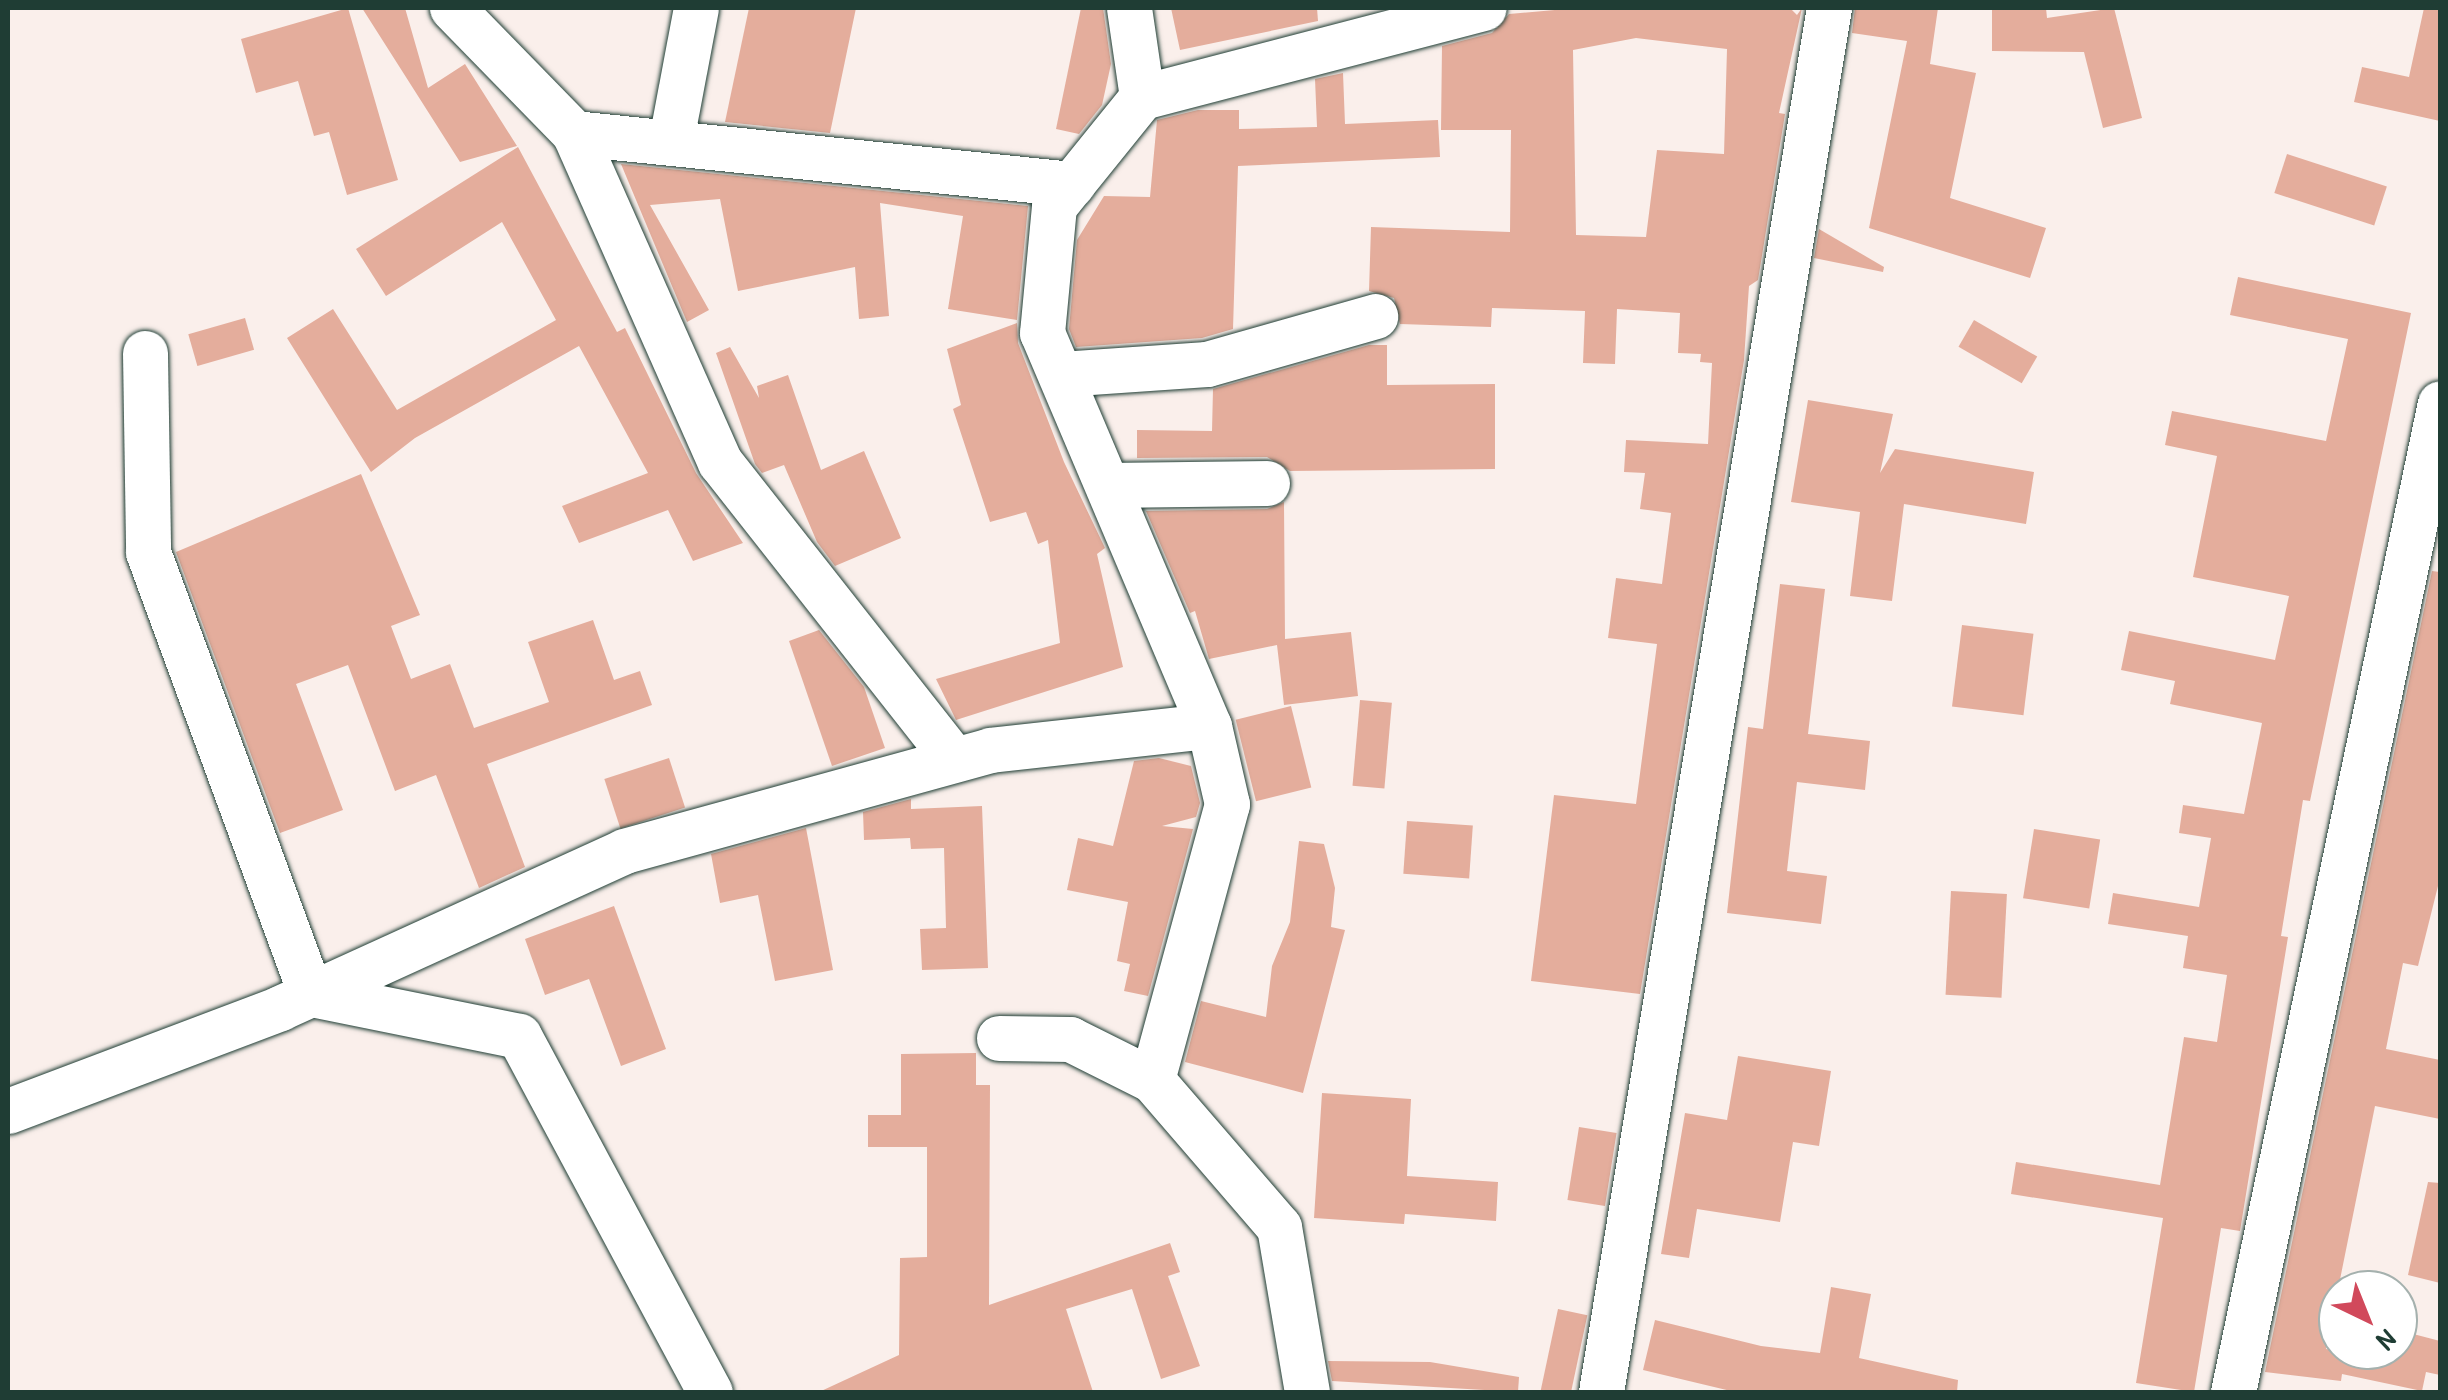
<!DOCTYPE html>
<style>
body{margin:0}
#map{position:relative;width:2448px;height:1400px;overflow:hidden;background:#faefeb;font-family:"Patrick Hand",sans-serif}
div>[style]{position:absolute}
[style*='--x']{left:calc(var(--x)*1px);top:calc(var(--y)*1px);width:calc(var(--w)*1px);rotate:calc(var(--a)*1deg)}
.building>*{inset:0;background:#e4ad9c;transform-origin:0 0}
.roads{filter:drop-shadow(0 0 2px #1f3d34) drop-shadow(0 0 2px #1f3d34)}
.minor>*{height:45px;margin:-22.5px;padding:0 22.5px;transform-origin:22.5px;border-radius:22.5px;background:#fff}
span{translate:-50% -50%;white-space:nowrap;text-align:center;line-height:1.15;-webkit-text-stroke:8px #fff;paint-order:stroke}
.frame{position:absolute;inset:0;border:10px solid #1f3d34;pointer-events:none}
.north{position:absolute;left:2318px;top:1270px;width:100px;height:100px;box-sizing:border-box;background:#fff;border:2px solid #a5b1ae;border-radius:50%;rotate:137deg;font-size:28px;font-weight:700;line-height:40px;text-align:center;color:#1f3d34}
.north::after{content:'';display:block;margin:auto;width:35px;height:45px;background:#d1495b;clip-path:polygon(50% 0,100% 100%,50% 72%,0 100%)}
</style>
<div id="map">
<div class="building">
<i style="clip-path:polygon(348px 8px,398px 180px,347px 195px,329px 132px,314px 136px,298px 81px,256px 93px,241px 39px)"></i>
<i style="clip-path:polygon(362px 8px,405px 8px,428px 88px,465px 64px,517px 146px,460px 162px)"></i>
<i style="clip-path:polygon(749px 8px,856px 8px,830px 133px,725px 122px)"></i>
<i style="clip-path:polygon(1081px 8px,1103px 8px,1111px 64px,1102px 105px,1079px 134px,1056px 129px)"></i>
<i style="clip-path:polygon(1171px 8px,1317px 8px,1318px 21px,1180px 50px)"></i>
<i style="clip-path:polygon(evenodd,1577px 8px,1790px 8px,1797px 15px,1802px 8px,1779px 113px,1785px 114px,1758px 280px,1749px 286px,1744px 360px,1640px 994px,1531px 981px,1554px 795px,1636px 804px,1657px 644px,1608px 638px,1616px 578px,1662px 584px,1671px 513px,1640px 509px,1645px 473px,1624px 472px,1626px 440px,1708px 444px,1712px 363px,1700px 362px,1701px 354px,1678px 353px,1680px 313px,1617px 309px,1615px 364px,1583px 363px,1585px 311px,1492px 308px,1491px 327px,1400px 324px,1394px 298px,1369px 291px,1371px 227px,1510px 232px,1511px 130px,1441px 130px,1442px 46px,1492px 33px,1509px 14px,1577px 8px,1636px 38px,1727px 49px,1724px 154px,1657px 150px,1646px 237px,1576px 235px,1573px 50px,1636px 38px)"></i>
<i style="clip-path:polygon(1855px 8px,1938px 8px,1930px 64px,1976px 73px,1950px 198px,2046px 228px,2030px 278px,1869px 228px,1907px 41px,1852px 33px)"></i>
<i style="clip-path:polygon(1992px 8px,2046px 8px,2047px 18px,2114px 8px,2142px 118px,2103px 128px,2084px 52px,1992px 51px)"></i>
<i style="clip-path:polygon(2424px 8px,2440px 8px,2440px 121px,2354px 102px,2362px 67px,2409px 77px)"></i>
<i style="clip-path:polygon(1343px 73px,1345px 124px,1438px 120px,1440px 157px,1238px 166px,1233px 329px,1202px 338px,1076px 347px,1069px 329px,1077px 240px,1104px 196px,1150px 197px,1157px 120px,1198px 110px,1239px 110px,1239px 129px,1317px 127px,1315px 79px)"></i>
<i style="clip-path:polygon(518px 147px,617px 332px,625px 328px,696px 473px,743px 543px,693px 561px,668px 510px,579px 543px,562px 506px,648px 473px,579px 346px,415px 438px,371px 472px,287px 338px,333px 309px,397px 410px,556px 320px,502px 222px,386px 296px,356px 249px)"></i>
<i style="left:2287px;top:154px;width:105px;height:41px;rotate:18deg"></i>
<i style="clip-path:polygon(621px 164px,1028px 206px,1017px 320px,948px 309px,963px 216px,880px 203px,889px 316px,859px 319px,855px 267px,738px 291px,720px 199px,650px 205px,709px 310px,687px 322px)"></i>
<i style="clip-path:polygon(1819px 229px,1884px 267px,1883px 272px,1814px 258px)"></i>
<i style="clip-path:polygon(2238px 277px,2411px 313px,2310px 801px,2303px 800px,2281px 936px,2288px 937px,2240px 1231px,2221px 1228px,2194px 1392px,2136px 1383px,2163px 1218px,2011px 1194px,2016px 1162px,2160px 1185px,2184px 1037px,2217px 1042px,2227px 975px,2183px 968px,2188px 936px,2108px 924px,2113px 893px,2199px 907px,2211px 838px,2179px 833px,2183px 805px,2244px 814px,2262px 723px,2170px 704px,2175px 681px,2121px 670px,2129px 631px,2275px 660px,2289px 596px,2193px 577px,2217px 456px,2165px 445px,2172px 411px,2326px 441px,2348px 339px,2230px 315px)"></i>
<i style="left:245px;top:318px;width:33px;height:59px;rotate:74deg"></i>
<i style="left:1974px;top:320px;width:73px;height:31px;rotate:30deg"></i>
<i style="clip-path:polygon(1017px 323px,1018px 343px,1064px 462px,1105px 548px,1097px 554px,1123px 667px,956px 720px,936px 679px,1060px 643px,1048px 540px,1038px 544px,1026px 512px,990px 522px,953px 409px,961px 405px,947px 349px)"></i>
<i style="clip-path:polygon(1369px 345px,1387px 345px,1387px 385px,1495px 384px,1495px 469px,1290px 471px,1267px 457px,1137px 458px,1137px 430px,1212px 431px,1213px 389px)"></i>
<i style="clip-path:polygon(730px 347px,759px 398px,757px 386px,788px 375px,821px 470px,864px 451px,901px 538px,835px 566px,817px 542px,784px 465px,762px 473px,755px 464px,716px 353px)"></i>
<i style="clip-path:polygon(1808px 400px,1893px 414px,1880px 473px,1895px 449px,2034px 472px,2026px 524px,1904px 504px,1892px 601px,1850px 596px,1860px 512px,1791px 502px)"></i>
<i style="clip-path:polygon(361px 474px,420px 615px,391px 626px,411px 679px,450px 664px,474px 728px,549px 702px,528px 642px,593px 620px,614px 680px,640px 671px,652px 705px,487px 764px,525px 867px,479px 888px,436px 775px,395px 791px,348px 665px,296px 684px,343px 810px,280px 833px,176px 552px)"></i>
<i style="clip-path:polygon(1284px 502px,1285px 639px,1351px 632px,1358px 696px,1284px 705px,1277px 645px,1209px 659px,1195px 611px,1190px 613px,1146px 511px,1267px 509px)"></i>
<i style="clip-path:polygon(2432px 571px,2440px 572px,2440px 878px,2418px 966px,2403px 963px,2386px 1049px,2440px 1060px,2440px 1119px,2375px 1106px,2326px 1349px,2390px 1357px,2398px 1350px,2398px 1330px,2440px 1341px,2440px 1375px,2426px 1372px,2422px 1391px,2342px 1374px,2341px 1381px,2265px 1372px)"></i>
<i style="clip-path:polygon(1780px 584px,1825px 589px,1808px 734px,1870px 741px,1865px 790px,1797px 782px,1787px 871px,1827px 876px,1821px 924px,1727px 913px,1748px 727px,1763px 729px)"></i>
<i style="left:1962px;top:625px;width:72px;height:82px;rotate:7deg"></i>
<i style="clip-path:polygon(819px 630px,864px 687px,885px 748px,832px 766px,789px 641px)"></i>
<i style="left:1360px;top:700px;width:32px;height:86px;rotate:5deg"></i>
<i style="left:1291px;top:706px;width:84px;height:57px;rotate:76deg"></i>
<i style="left:669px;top:758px;width:52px;height:68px;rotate:72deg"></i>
<i style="clip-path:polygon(1159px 758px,1191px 766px,1200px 803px,1196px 817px,1162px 826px,1193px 829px,1148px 996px,1124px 991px,1130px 964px,1117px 961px,1128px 902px,1067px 890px,1078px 838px,1113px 846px,1134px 761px)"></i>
<i style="clip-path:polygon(911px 799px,911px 809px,982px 806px,988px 968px,922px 970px,920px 929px,946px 928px,944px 848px,911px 849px,910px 838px,864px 840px,863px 812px)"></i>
<i style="left:1407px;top:821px;width:66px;height:53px;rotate:4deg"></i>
<i style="clip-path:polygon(806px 828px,833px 970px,775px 981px,758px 895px,720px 903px,711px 854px)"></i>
<i style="left:2034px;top:829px;width:67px;height:70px;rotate:9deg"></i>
<i style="clip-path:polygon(1299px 841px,1324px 844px,1335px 888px,1331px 927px,1345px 930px,1303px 1093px,1185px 1062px,1201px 1001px,1266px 1017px,1272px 966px,1290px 922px)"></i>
<i style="left:1951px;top:891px;width:56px;height:104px;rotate:3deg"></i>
<i style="clip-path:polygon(614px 906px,666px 1049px,621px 1066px,589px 979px,545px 995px,525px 939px)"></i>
<i style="clip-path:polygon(976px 1053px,976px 1085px,990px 1085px,989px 1305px,1170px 1243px,1180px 1272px,1168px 1276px,1200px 1366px,1161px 1379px,1132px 1289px,1066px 1309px,1093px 1392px,819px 1392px,899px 1355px,900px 1258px,927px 1257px,927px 1147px,868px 1147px,868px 1115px,901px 1115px,901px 1054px)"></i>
<i style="clip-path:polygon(1738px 1056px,1831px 1071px,1819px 1146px,1793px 1142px,1780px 1222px,1697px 1209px,1689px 1258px,1661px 1254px,1685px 1113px,1727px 1120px)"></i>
<i style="clip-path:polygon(1322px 1093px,1411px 1099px,1407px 1176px,1498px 1182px,1496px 1221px,1405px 1214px,1404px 1224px,1314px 1218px)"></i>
<i style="left:1579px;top:1127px;width:38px;height:74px;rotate:9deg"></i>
<i style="clip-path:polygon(2428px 1182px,2440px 1183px,2440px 1283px,2408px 1275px)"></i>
<i style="clip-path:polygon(1831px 1287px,1871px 1294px,1859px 1358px,1958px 1380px,1957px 1392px,1735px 1392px,1643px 1370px,1655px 1320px,1761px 1346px,1820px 1353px)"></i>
<i style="left:1558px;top:1309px;width:30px;height:84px;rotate:12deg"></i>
<i style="clip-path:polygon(1328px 1361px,1430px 1362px,1519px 1377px,1518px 1392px,1332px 1381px)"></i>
</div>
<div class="roads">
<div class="minor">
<i style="--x:452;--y:8;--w:175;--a:45.7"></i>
<i style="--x:574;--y:133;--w:501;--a:5.85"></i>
<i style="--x:1129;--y:8;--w:90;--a:81.7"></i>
<i style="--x:574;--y:133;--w:360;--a:66.1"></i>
<i style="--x:720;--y:462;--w:378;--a:51.8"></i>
<i style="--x:671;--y:140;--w:134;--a:-79.3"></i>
<i style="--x:145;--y:353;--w:199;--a:89.1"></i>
<i style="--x:148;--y:552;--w:471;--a:69.8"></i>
<i style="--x:311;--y:994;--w:212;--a:11.4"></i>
<i style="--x:519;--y:1036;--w:404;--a:61.8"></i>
<i style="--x:1061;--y:374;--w:146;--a:-3.9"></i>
<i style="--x:1207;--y:364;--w:175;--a:-15.9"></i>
<i style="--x:1109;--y:485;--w:158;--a:-0.7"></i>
<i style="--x:999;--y:1038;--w:71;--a:0.8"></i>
<i style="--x:1070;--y:1039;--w:92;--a:26.6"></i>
<i style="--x:8;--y:1111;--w:291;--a:-20.7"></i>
<i style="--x:280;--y:1008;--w:378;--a:-24.5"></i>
<i style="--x:624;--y:851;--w:380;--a:-15.4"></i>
<i style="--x:990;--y:750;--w:220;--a:-6.3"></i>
<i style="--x:1307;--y:1392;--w:167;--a:-99.6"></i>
<i style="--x:1279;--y:1227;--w:194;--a:-130.8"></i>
<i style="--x:1152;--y:1080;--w:286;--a:-74.8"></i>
<i style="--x:1227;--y:804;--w:80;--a:-103"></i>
<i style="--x:1209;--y:726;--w:427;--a:-113"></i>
<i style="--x:1042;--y:333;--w:128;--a:-84.6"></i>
<i style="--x:1054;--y:206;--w:140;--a:-51.1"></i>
<i style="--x:1142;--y:97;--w:353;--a:-14.6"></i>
<i style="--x:1601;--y:1392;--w:1403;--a:-80.65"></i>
<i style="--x:2233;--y:1392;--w:1010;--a:-78.18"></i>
</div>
</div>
<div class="frame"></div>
<div class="north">N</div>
</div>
